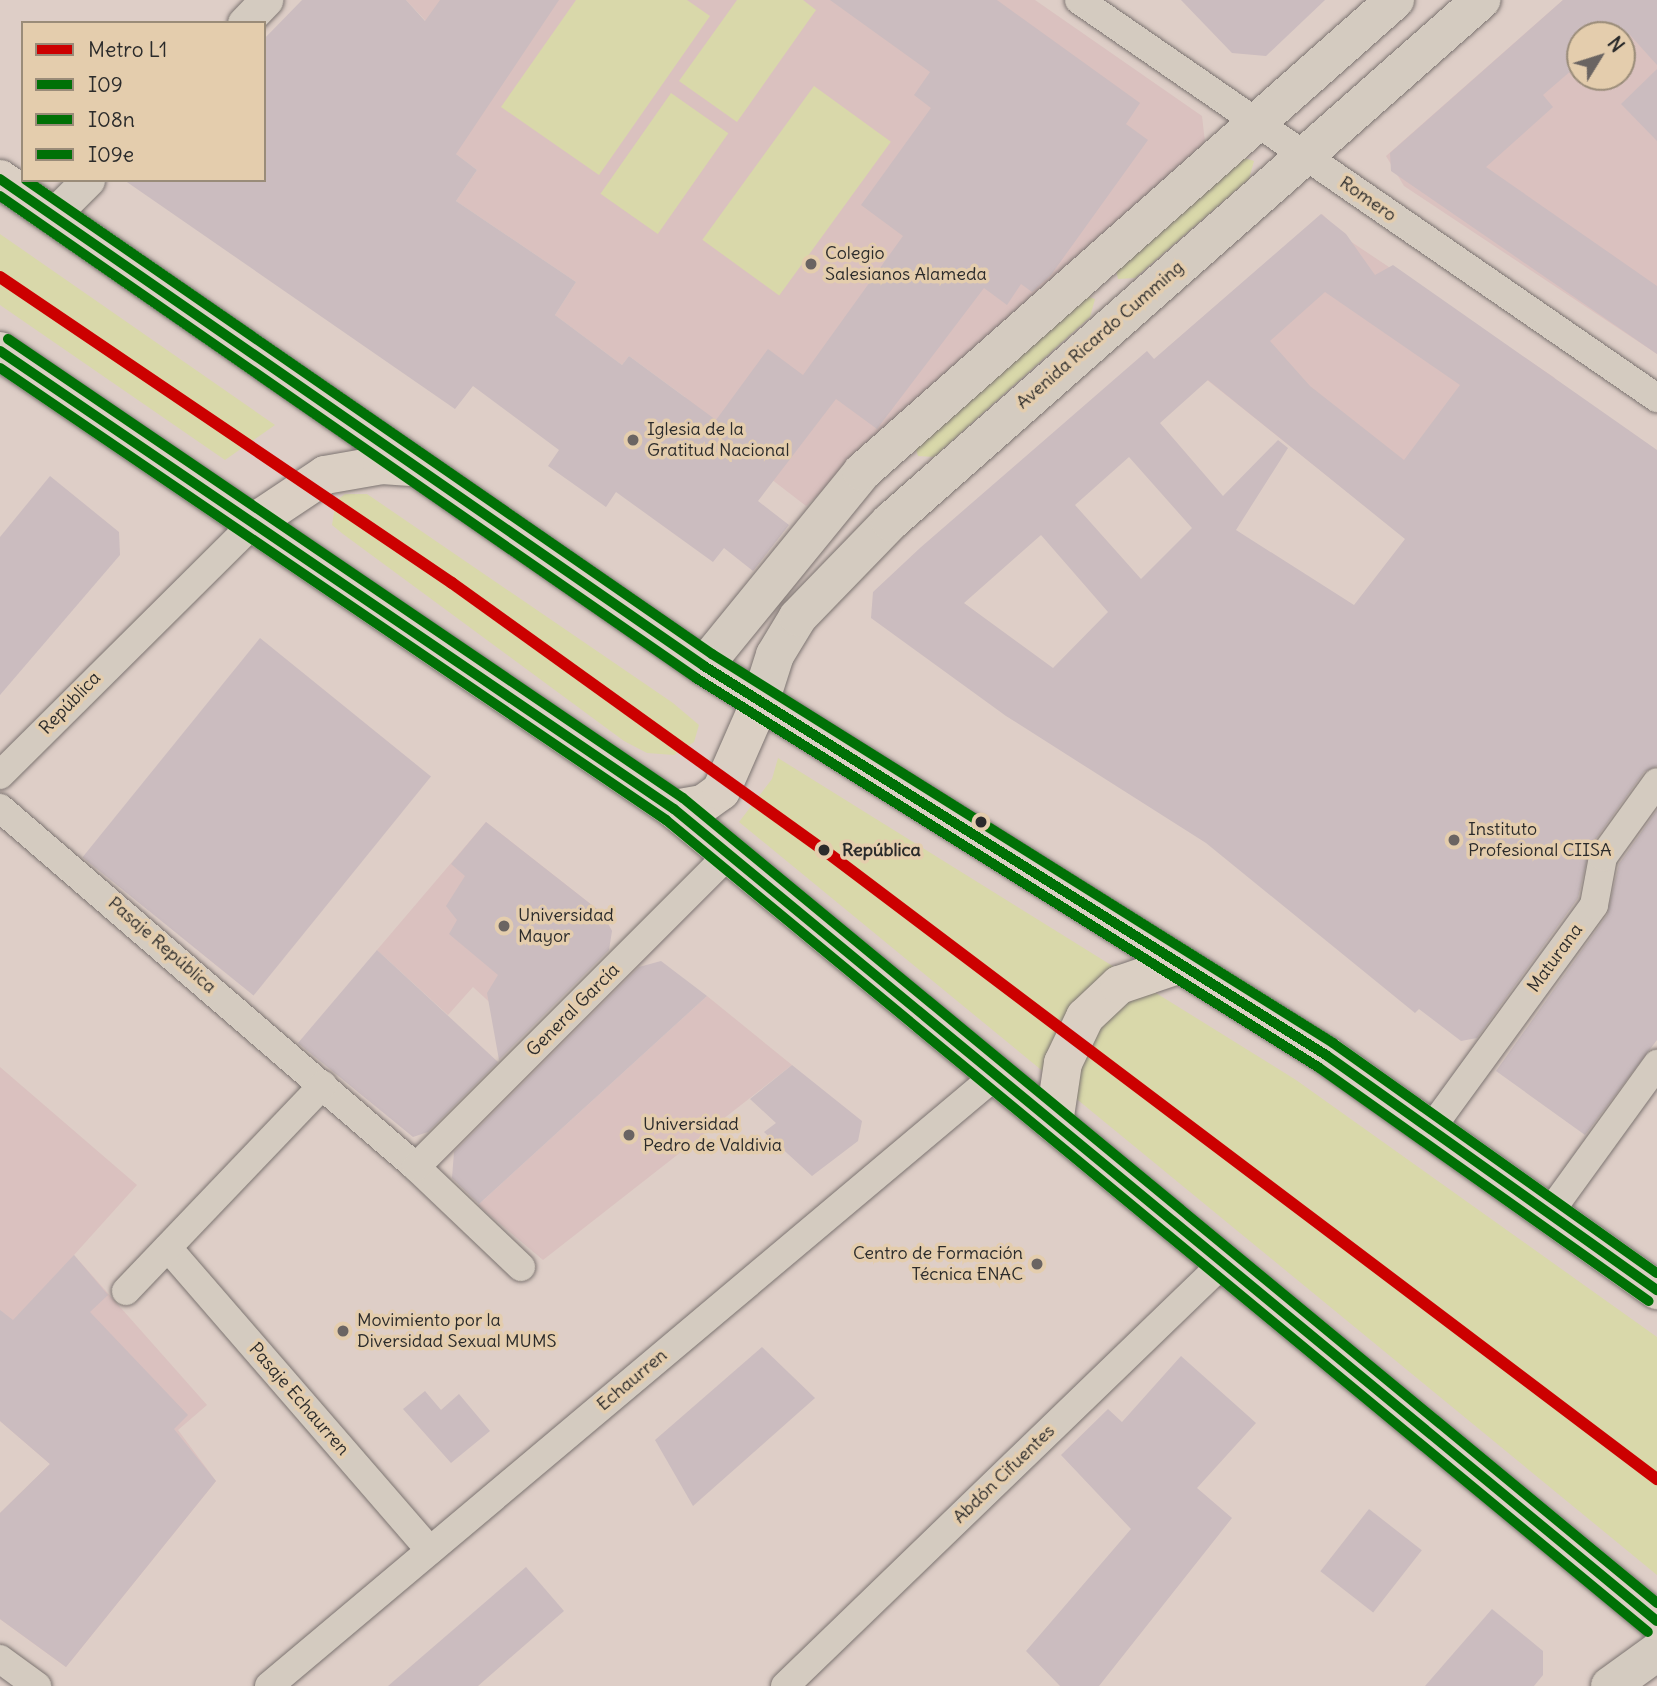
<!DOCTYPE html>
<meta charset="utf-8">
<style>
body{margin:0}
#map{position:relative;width:1657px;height:1686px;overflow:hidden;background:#decec7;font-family:Delius,sans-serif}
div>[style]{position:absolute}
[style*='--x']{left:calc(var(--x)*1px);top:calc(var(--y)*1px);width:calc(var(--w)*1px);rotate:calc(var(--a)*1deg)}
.built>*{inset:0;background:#dac1bf}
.green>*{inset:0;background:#d9d8aa;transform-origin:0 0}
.building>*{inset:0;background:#cbbcbf;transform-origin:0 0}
.roads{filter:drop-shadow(0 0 2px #7c7471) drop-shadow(0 0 2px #7c7471)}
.minor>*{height:28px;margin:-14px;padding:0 14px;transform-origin:14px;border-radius:14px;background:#d4cbc0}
.tertiary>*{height:33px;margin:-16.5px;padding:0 16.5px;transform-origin:16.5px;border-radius:16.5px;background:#d4cbc0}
.secondary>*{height:38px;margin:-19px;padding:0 19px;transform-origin:19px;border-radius:19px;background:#d4cbc0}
.primary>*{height:38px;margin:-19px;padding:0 19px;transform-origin:19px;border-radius:19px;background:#dacfc3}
.bus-1>*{height:10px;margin:-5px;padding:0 5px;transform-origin:5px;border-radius:5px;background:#007106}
.bus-2>*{height:10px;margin:-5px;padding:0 5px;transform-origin:5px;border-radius:5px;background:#007106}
.bus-3>*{height:10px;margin:-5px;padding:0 5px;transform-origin:5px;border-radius:5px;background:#007106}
.metro-1>*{height:12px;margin:-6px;padding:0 6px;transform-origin:6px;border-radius:6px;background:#c00}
.dots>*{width:19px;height:19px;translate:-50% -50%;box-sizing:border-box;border:4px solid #e4cdad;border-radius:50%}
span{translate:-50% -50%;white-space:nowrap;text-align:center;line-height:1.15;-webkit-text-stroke:7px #e4cdad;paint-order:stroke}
.street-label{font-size:18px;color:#2b2b2b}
.poi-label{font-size:18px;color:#2b2b2b}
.left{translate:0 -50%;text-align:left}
.right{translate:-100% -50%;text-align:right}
.stop-label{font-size:18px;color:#2b2b2b;font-weight:700}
.legend{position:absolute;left:21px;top:21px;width:245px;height:161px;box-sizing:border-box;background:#e4cdad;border:2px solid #9a8c79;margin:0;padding:9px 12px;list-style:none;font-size:21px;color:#2b2b2b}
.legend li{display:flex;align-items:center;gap:14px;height:35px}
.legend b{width:35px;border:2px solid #9a8c79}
.north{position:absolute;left:1566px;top:21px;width:70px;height:70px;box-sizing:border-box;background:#e4cdad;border:2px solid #9a8c79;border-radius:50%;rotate:52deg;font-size:19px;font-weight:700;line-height:28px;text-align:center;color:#2b2b2b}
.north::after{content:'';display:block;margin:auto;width:24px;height:32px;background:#6a6462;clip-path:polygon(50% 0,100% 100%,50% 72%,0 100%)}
</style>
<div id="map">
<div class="built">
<i style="clip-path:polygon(406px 0,1035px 0,1202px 116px,1205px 142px,806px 506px,678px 407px,685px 397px,629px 356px,622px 365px,555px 315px,576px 282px,456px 201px,477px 170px,456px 154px,455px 52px)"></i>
<i style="clip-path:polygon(evenodd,1563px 0,1657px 0,1657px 354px,1404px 186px,1386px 156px,1563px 0,1580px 35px,1622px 35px,1622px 77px,1580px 77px,1580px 35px)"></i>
<i style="clip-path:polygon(1322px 214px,1350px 241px,1555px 378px,1424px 553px,1167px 348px)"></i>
<i style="clip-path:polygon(486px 822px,602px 913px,612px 931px,521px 1031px,473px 987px,448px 1015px,377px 950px)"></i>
<i style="clip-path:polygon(707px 996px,792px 1065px,543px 1260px,478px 1205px)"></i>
<i style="clip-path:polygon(0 1067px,137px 1185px,74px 1255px,207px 1405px,178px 1430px,216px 1481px,66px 1667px,0 1619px,0 1513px,50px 1464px,0 1421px)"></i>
</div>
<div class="green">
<i style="clip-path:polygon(576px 0,687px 0,710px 16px,599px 175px,501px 107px)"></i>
<i style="clip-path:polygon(737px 0,803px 0,816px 10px,737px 122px,679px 81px)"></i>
<i style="left:814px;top:86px;width:95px;height:190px;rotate:36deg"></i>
<i style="left:671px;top:93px;width:70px;height:123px;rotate:35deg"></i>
<i style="clip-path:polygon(1244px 158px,1254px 161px,1249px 179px,1135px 278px,1118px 279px,1116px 271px)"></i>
<i style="clip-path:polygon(0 234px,275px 425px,225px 460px,0 305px)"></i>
<i style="clip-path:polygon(1086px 296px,1095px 299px,1090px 317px,934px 457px,918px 456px,916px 449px)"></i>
<i style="clip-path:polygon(345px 494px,367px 494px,673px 703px,699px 725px,694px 742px,674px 755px,647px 753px,624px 741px,343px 534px,332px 525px,336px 501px)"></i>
<i style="clip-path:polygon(778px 758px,1296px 1080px,1657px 1337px,1657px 1575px,739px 822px,772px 779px)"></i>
</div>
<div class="building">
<i style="clip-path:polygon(302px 0,406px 0,425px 21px,440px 0,559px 0,456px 154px,477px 170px,456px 201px,576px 282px,555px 315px,622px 365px,629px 356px,716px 420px,768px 349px,803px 375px,903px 236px,861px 205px,931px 108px,914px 95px,930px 72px,830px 0,997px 0,1140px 103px,1126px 124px,1148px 140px,1051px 275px,1032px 292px,1021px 284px,1007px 305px,984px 288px,877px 429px,836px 399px,758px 501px,789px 525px,753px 571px,724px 548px,713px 562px,616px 492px,606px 507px,548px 466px,559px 450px,473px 386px,455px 409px,124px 180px,264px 180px,264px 39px)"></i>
<i style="clip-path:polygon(1181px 0,1325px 0,1266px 56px,1232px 53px)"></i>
<i style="clip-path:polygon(1563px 0,1657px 0,1657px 65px,1630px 35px,1580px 35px,1580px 63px,1543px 95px,1553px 107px,1486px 167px,1657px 286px,1657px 354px,1391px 171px,1390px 153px)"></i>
<i style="clip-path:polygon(1657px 69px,1657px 141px,1621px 104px)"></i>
<i style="clip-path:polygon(evenodd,1321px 214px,1346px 234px,1375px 275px,1393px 265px,1657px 450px,1657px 766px,1644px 772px,1590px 847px,1578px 898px,1477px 1038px,1461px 1041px,1419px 1009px,1415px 1013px,1206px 843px,1006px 716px,871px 618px,873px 592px,920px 548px,1147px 351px,1154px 359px,1321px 214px,1325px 292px,1460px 385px,1404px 460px,1310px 386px,1270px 341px,1325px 292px,1321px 214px,1208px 380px,1405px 539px,1354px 605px,1236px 530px,1288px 448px,1278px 440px,1223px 496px,1160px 423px,1208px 380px,1321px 214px,1129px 457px,1192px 528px,1141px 579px,1075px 505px,1129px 457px,1321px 214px,1041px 535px,1108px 612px,1053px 668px,964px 603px,1041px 535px)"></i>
<i style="clip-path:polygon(50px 476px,119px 532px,120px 555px,0 695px,0 537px)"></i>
<i style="left:260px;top:638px;width:220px;height:282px;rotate:39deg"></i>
<i style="clip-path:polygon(1657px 810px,1657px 1040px,1585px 1135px,1496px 1071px,1607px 915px,1619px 864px)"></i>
<i style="clip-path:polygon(486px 822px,602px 913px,612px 931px,609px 950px,499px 1060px,487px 993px,498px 975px,449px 934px,457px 920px,446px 906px,465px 876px,451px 864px)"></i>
<i style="clip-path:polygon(377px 950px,498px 1062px,428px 1132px,413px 1137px,298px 1043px)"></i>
<i style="clip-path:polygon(661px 961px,707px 996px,479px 1204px,452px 1178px,454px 1152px,639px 967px)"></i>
<i style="clip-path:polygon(792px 1065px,862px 1121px,858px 1141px,812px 1176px,764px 1132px,776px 1123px,750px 1099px)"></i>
<i style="clip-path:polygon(74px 1255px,108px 1295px,90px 1312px,188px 1415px,174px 1429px,216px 1481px,66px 1667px,0 1619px,0 1513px,50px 1464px,0 1421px,0 1310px,13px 1320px)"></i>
<i style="clip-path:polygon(762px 1347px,815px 1398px,693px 1506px,655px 1440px)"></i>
<i style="clip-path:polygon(1181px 1356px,1256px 1423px,1197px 1488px,1232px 1518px,1099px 1686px,1060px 1686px,1026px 1651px,1131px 1529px,1061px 1455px,1108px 1409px,1122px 1422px)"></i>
<i style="clip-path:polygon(425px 1391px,441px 1410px,459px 1394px,490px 1431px,451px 1463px,403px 1409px)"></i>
<i style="left:1369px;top:1509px;width:67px;height:79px;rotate:38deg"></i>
<i style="clip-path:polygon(526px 1567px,564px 1611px,478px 1686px,388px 1686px)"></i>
<i style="clip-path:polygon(1492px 1609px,1543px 1651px,1543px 1675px,1534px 1686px,1425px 1686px)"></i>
</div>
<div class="roads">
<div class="minor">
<i style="--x:1079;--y:0;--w:702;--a:34.55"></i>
<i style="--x:0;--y:775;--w:361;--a:-44.8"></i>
<i style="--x:0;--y:808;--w:549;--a:40.79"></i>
<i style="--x:416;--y:1167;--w:145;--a:43.6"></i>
<i style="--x:1433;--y:1126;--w:273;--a:-53.9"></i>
<i style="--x:1594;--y:905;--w:49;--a:-79.4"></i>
<i style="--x:1603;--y:857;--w:92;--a:-54.2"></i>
<i style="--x:416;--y:1167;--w:444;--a:-45"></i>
<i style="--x:1550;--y:1212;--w:183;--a:-54.1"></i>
<i style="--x:168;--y:1248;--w:400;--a:49.1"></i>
<i style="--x:126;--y:1291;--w:285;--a:-46.3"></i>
<i style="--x:0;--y:1659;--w:46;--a:36.1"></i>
<i style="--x:269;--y:1686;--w:950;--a:-40.05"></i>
<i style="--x:785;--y:1686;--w:609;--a:-44"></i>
</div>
<div class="tertiary">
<i style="--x:244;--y:23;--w:32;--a:-46"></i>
<i style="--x:52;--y:216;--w:51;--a:-45"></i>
</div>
<div class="secondary">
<i style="--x:704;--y:666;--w:250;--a:-50.8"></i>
<i style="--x:862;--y:472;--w:712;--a:-41.53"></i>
<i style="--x:760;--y:702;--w:49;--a:-72.3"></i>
<i style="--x:775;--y:655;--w:44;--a:-58.8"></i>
<i style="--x:798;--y:617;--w:132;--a:-45.9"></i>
<i style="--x:890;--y:522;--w:789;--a:-41.45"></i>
<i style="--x:1610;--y:1686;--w:58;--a:-35.9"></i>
</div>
<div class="primary">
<i style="--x:0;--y:179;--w:856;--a:34.67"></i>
<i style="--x:704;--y:666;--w:734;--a:32.02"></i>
<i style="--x:1326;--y:1055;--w:406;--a:35.4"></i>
<i style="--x:0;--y:351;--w:815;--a:34.2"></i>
<i style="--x:674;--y:809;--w:1275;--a:39.56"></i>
<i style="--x:256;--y:521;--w:83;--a:-33.7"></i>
<i style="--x:325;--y:475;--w:58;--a:-10"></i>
<i style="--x:382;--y:465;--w:29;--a:4"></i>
<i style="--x:674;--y:809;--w:29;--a:-10"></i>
<i style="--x:703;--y:804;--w:22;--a:-36"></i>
<i style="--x:721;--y:791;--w:97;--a:-66.3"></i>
<i style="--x:1054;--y:1123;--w:61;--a:-81.5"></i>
<i style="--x:1063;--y:1063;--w:51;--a:-64.4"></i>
<i style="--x:1085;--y:1017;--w:47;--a:-43.3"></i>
<i style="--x:1119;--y:985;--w:62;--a:-18.7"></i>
</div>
</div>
<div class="bus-1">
<i style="--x:0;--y:179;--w:856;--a:34.67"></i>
<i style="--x:704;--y:666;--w:734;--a:32.02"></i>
<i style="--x:1326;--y:1055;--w:406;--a:35.4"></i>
<i style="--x:0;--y:351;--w:815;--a:34.2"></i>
<i style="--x:674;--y:809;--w:1275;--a:39.56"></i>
</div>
<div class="bus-2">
<i style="--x:0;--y:196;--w:847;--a:34.7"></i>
<i style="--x:696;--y:678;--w:734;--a:32.02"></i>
<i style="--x:1318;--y:1067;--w:405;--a:35.3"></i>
<i style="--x:0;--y:368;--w:805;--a:34.16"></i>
<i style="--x:666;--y:820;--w:1274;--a:39.59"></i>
</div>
<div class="bus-3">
<i style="--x:26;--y:180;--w:834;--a:34.64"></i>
<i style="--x:712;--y:654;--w:733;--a:32.06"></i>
<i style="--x:1333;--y:1043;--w:397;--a:35.4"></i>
<i style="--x:8;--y:339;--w:816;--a:34.22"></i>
<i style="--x:683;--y:798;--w:1264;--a:39.57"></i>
</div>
<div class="metro-1">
<i style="--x:0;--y:277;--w:546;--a:34.1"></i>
<i style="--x:452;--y:583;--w:458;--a:35.7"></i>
<i style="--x:824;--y:850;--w:1044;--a:37.06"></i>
</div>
<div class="dots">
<i style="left:811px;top:264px;background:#6a6462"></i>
<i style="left:633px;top:440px;background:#6a6462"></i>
<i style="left:981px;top:822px;background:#2b2b2b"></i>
<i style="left:1454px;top:840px;background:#6a6462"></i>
<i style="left:824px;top:850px;background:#2b2b2b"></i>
<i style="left:504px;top:926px;background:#6a6462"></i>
<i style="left:629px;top:1135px;background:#6a6462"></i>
<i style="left:1037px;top:1264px;background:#6a6462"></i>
<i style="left:343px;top:1331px;background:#6a6462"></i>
</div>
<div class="street-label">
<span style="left:1368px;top:199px;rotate:35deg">Romero</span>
<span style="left:1100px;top:335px;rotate:-41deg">Avenida Ricardo Cumming</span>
<span style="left:70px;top:703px;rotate:-46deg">República</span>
<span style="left:162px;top:945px;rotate:41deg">Pasaje República</span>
<span style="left:1555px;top:958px;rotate:-54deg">Maturana</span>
<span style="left:573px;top:1010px;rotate:-45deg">General García</span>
<span style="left:632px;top:1380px;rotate:-40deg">Echaurren</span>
<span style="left:299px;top:1399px;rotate:49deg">Pasaje Echaurren</span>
<span style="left:1004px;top:1474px;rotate:-44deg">Abdón Cifuentes</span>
</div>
<div class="poi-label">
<span class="left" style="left:825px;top:264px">Colegio<br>Salesianos Alameda</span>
<span class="left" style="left:647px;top:440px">Iglesia de la<br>Gratitud Nacional</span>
<span class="left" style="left:1468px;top:840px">Instituto<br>Profesional CIISA</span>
<span class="left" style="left:518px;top:926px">Universidad<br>Mayor</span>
<span class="left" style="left:643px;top:1135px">Universidad<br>Pedro de Valdivia</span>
<span class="right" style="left:1023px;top:1264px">Centro de Formación<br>Técnica ENAC</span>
<span class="left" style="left:357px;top:1331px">Movimiento por la<br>Diversidad Sexual MUMS</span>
</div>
<div class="stop-label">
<span class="left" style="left:842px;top:850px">República</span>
</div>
<ul class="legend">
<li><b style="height:9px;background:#c00"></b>Metro L1</li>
<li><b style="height:9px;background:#007106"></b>I09</li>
<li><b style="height:9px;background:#007106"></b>I08n</li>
<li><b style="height:9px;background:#007106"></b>I09e</li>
</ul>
<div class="north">N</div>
</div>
